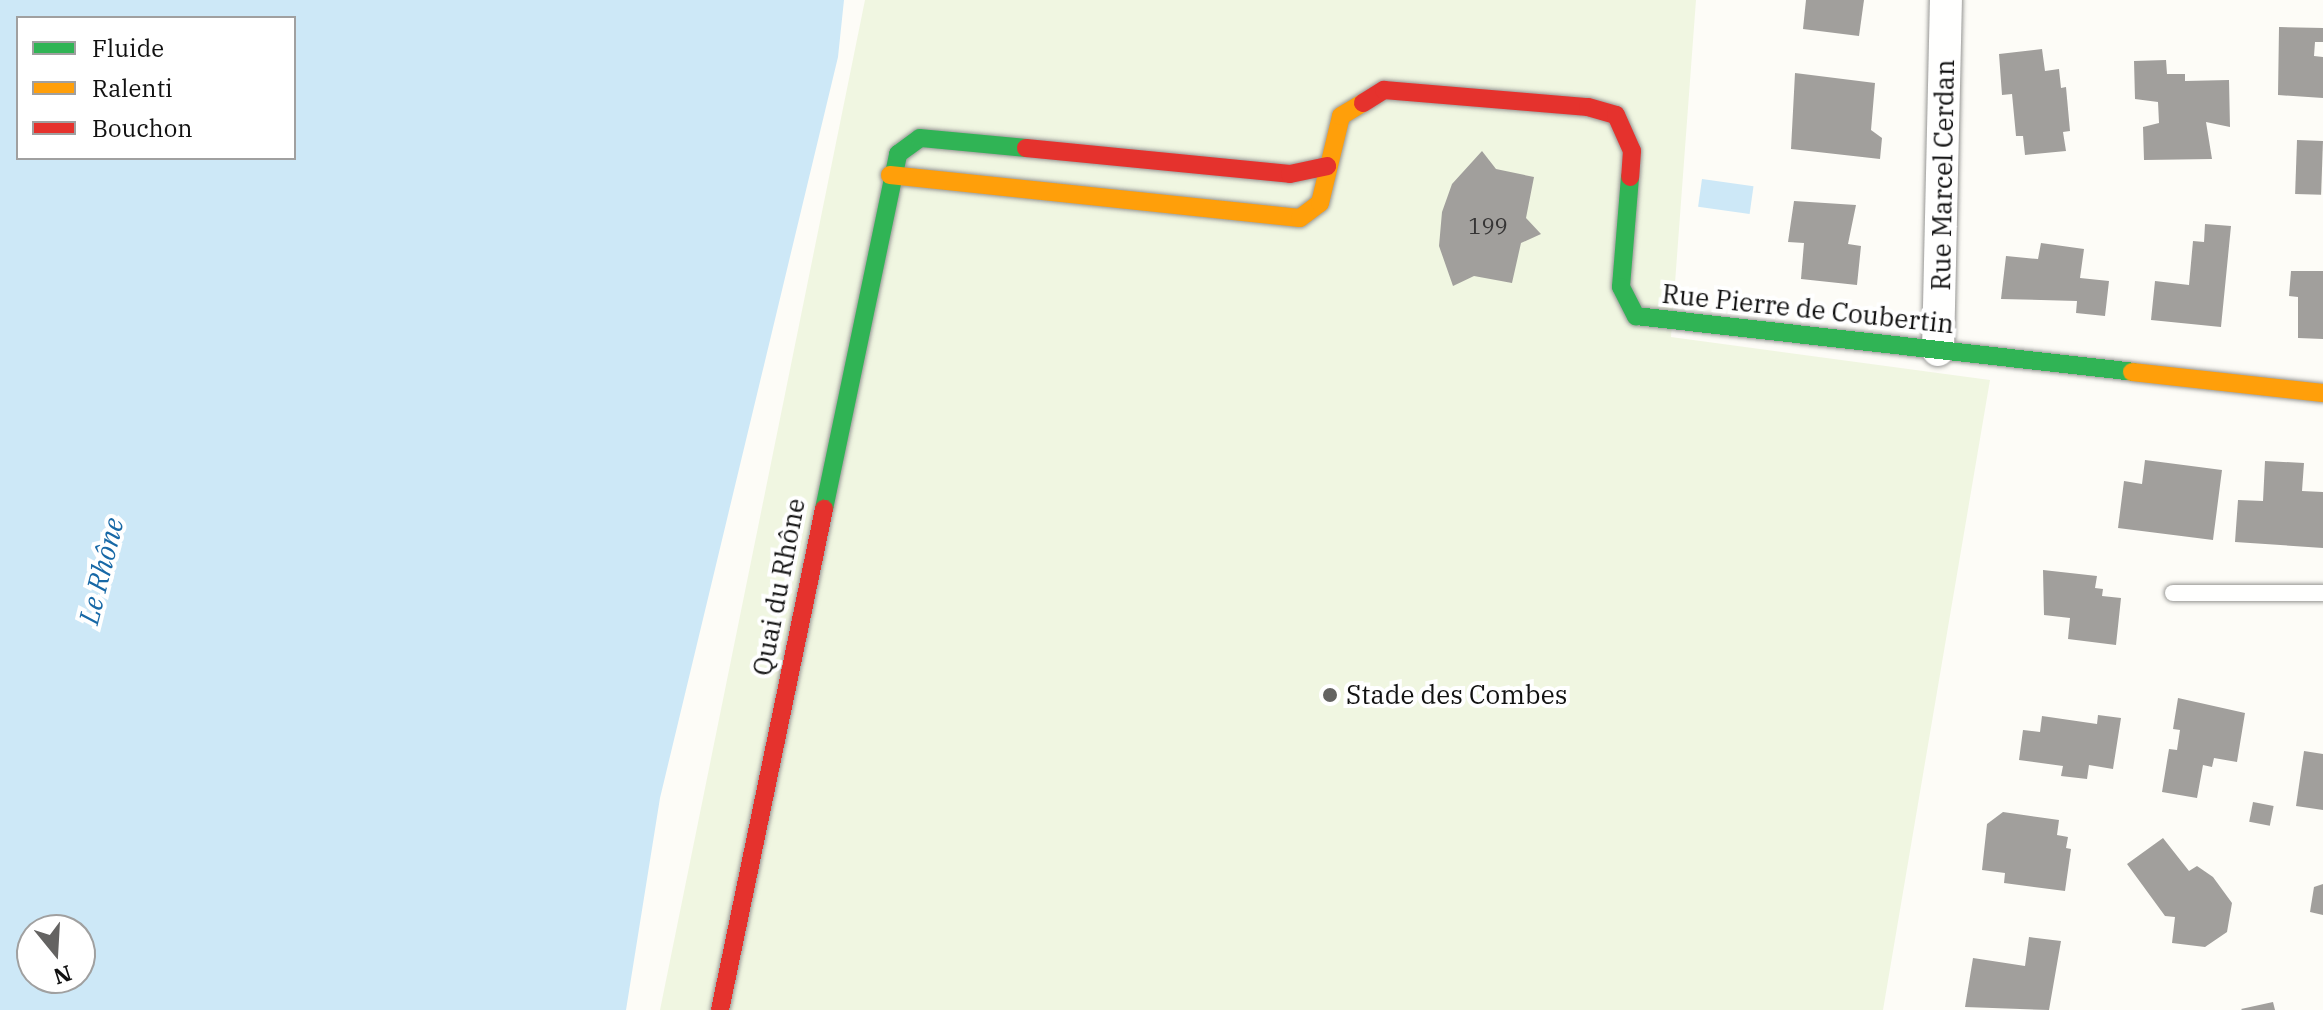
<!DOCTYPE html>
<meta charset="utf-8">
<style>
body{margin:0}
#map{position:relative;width:2323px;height:1010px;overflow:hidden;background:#fdfcf7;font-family:"IBM Plex Serif",serif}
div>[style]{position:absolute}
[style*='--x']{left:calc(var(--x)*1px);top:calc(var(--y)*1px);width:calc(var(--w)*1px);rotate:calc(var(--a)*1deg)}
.pitch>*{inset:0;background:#f0f6e1}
.water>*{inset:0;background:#cde8f7;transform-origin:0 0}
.building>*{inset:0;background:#a19f9c;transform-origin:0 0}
.roads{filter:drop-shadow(0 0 2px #979795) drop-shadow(0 0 2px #979795)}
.lane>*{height:16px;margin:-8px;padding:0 8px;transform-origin:8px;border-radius:8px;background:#fffffe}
.street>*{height:32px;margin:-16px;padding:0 16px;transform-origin:16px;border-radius:16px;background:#fffffe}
.fast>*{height:18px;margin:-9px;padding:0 9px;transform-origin:9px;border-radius:9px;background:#30b455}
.slow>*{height:18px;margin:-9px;padding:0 9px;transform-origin:9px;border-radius:9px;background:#ff9f0a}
.jam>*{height:18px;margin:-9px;padding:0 9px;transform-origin:9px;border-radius:9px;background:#e5322d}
.dots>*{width:22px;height:22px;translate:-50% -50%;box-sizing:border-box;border:4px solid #fff;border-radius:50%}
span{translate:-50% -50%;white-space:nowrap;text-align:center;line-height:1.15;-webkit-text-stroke:8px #fff;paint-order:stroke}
.number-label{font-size:22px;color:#353434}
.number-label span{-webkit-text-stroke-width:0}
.street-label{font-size:26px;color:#111}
.poi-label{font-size:26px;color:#111}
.left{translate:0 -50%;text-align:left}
.water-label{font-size:28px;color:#1768a6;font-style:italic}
.legend{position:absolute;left:16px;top:16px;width:280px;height:144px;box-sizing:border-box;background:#fff;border:2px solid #a0a0a0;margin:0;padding:10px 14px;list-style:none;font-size:24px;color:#111}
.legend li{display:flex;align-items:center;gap:16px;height:40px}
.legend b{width:40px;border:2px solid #a0a0a0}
.north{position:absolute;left:16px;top:914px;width:80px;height:80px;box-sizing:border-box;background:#fff;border:2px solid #a0a0a0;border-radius:50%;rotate:162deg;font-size:22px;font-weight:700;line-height:32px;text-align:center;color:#111}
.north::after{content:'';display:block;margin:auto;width:28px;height:36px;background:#646362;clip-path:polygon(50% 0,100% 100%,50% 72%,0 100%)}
</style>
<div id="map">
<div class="pitch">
<i style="clip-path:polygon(865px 0,1696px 0,1671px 337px,1990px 380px,1883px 1010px,660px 1010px)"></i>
</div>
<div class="water">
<i style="clip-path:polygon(evenodd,0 0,844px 0,838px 57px,660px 798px,626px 1010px,0 1010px,0 0,18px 18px,294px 18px,294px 158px,18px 158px,18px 18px,0 0,32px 930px,80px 930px,80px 978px,32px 978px,32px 930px)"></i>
<i style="left:1702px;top:179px;width:52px;height:28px;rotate:8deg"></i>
</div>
<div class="building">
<i style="clip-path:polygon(1806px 0,1864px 0,1859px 36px,1803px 29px)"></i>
<i style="clip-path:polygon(2279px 27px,2323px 28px,2323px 42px,2315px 42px,2314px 56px,2323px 57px,2323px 98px,2278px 95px)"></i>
<i style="clip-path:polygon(2042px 49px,2045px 71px,2059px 69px,2061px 88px,2066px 87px,2070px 131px,2063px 132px,2066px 151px,2025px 155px,2023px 136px,2016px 136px,2012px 94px,2002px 95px,1999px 54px)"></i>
<i style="clip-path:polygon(2166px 60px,2167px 74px,2185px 74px,2185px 81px,2229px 80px,2230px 127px,2206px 122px,2212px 159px,2144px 160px,2143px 127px,2159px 123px,2158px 102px,2135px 99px,2134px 61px)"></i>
<i style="clip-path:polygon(1795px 73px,1875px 83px,1871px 130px,1882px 138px,1880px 159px,1791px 149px)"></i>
<i style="left:2297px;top:140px;width:26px;height:54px;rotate:2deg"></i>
<i style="clip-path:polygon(1482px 151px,1496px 169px,1534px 177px,1526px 218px,1541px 234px,1521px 243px,1512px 283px,1474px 276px,1453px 286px,1439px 246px,1442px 212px,1452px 184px)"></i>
<i style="clip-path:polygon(1794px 201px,1856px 205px,1848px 244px,1861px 246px,1857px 285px,1801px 279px,1804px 243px,1788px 242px)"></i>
<i style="clip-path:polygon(2205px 224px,2231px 226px,2221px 327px,2151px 320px,2155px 281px,2189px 285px,2193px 241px,2204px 242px)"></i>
<i style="clip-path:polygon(2041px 243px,2084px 249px,2080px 278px,2109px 281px,2105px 316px,2076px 313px,2077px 301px,2001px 299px,2006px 256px,2038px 259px)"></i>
<i style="clip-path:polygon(2291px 271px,2323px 271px,2323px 339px,2298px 338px,2298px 297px,2289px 296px)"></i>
<i style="clip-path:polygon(2145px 460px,2222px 470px,2213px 540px,2118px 528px,2124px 481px,2142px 484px)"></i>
<i style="clip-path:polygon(2265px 461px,2304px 463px,2302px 491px,2323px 492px,2323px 548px,2235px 542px,2238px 500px,2263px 501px)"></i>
<i style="clip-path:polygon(2043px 570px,2097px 576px,2095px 588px,2103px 589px,2102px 596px,2121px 598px,2116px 645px,2068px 639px,2070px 618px,2044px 615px)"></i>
<i style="clip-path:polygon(2178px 698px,2245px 713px,2237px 762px,2214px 758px,2212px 767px,2203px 765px,2197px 798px,2162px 792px,2169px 749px,2177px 750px,2180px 730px,2173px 729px)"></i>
<i style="clip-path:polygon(2098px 715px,2121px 718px,2113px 769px,2089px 765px,2087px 779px,2061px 776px,2063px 766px,2019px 760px,2023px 730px,2040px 732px,2042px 716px,2097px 724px)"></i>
<i style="clip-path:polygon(2304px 751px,2323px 754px,2323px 810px,2296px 806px)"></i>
<i style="left:2253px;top:802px;width:21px;height:20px;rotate:11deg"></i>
<i style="clip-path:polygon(2003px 812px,2059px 820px,2057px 835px,2068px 837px,2066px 848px,2071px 849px,2065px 891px,2004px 883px,2005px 873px,1982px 870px,1987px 824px)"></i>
<i style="clip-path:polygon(2163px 838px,2189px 871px,2197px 866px,2213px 877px,2232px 903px,2227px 932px,2205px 947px,2172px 943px,2175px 917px,2165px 916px,2127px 864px)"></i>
<i style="clip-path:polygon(2323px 884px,2323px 915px,2310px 912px,2314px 887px)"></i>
<i style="clip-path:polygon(2029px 937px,2061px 941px,2049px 1010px,1965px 1007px,1973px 958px,2025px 966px)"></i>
<i style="clip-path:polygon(2273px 1002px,2275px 1010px,2242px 1010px,2241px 1009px)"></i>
</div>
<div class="roads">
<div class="lane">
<i style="--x:2173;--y:593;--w:150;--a:0"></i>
</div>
<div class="street">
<i style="--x:1938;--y:350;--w:350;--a:-88.7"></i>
</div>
<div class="fast">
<i style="--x:1630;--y:177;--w:110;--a:94.7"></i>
<i style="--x:1621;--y:287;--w:33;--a:63"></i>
<i style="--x:1636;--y:316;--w:499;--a:6.4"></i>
<i style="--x:824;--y:509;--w:363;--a:-78.2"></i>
<i style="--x:898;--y:154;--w:27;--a:-36"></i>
<i style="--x:920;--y:138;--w:106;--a:5.4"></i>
</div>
<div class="slow">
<i style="--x:890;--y:175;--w:412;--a:6"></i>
<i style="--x:1300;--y:218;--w:25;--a:-37"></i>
<i style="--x:1320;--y:203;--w:89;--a:-76.4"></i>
<i style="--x:1341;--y:116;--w:26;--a:-31"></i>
<i style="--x:2132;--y:372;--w:192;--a:6.3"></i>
</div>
<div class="jam">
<i style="--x:1363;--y:103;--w:25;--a:-32"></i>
<i style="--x:1384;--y:90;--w:205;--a:4.8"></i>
<i style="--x:1588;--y:107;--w:29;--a:16"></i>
<i style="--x:1616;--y:115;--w:39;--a:66"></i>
<i style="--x:1632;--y:151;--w:26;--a:94"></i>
<i style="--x:1026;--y:148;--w:265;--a:5.6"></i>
<i style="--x:1290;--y:174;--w:38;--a:-12"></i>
<i style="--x:720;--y:1010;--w:512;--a:-78.27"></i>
</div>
</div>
<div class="dots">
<i style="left:1330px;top:695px;background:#646362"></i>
</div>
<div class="number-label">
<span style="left:1488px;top:226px">199</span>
</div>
<div class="street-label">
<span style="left:1943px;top:175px;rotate:-89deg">Rue Marcel Cerdan</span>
<span style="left:1808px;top:309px;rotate:6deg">Rue Pierre de Coubertin</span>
<span style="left:779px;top:587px;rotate:-79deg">Quai du Rhône</span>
</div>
<div class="poi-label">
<span class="left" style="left:1346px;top:695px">Stade des Combes</span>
</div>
<div class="water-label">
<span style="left:101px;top:571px;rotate:-76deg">Le Rhône</span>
</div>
<ul class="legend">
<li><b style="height:10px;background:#30b455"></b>Fluide</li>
<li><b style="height:10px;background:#ff9f0a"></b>Ralenti</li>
<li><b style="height:10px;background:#e5322d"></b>Bouchon</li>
</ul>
<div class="north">N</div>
</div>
